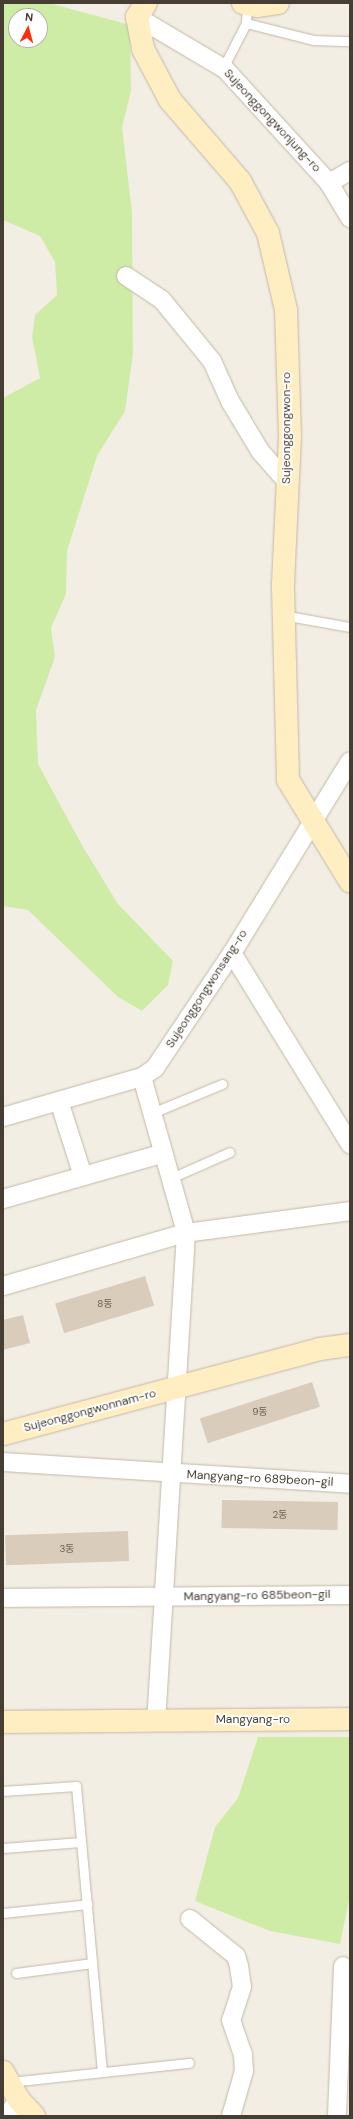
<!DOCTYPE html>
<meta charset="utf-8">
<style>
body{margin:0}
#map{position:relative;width:353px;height:2119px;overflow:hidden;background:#f3eee3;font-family:"DM Sans","Noto Sans KR",sans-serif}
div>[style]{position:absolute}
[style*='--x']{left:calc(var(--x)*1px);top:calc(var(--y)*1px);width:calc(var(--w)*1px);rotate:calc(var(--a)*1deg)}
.green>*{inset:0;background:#cfeca7}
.building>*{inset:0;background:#d9ccba;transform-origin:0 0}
.roads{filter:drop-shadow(0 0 1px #c3b8a7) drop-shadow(0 0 1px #c3b8a7)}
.lane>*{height:9px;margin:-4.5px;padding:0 4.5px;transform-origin:4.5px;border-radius:4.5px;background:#fff}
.street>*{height:18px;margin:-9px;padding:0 9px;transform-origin:9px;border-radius:9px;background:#fff}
.secondary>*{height:22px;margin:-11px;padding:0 11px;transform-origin:11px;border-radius:11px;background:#ffeec1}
span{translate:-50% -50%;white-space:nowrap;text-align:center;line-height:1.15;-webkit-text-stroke:3.5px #fff;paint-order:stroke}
.number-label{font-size:10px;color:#6b6254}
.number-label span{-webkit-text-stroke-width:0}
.street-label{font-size:12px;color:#463e32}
.frame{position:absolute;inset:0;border:4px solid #463e32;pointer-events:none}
.north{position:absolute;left:8px;top:8px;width:40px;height:40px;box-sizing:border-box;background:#fff;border:1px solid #b5b2ad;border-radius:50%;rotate:6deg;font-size:11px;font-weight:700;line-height:16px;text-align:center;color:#463e32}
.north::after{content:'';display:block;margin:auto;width:14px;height:18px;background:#ff2b0e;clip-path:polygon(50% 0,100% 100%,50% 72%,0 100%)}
</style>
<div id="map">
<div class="green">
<i style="clip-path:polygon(evenodd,3px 3px,49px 3px,130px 25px,131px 91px,122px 127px,132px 212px,133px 354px,125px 411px,97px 456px,67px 551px,66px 594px,51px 628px,55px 657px,36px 710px,38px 764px,83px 847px,118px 904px,173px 961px,168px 985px,142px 1011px,118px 997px,28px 910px,3px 906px,3px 398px,40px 378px,32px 337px,35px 315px,57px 295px,55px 262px,40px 236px,3px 220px,3px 3px,16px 16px,40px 16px,40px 40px,16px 40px,16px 16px)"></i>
<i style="clip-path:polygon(258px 1737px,350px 1737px,350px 1895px,340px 1944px,270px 1931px,195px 1901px,215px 1827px,238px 1798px)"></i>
</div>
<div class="building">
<i style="left:145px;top:1276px;width:31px;height:94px;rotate:73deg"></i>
<i style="clip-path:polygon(23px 1315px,30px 1343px,3px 1350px,3px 1320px)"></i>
<i style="left:312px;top:1382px;width:26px;height:118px;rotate:72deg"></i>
<i style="left:222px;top:1500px;width:116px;height:28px;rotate:1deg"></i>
<i style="left:128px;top:1531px;width:30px;height:123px;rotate:88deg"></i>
</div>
<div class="roads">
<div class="lane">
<i style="--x:247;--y:4;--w:19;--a:93"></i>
<i style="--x:246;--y:23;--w:69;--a:14.2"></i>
<i style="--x:313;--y:40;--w:37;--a:2"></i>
<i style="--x:223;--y:68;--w:51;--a:-62.9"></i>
<i style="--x:283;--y:615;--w:68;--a:10.2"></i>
<i style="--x:152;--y:1113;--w:76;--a:-22.5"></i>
<i style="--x:171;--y:1178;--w:64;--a:-23.8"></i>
<i style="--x:3;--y:1791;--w:73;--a:-3.9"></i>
<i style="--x:76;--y:1786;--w:286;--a:84.8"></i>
<i style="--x:3;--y:1848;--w:78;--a:-4.4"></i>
<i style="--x:3;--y:1913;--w:85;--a:-6"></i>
<i style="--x:16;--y:1973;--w:77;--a:-7.5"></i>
<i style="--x:10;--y:2082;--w:180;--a:-6.1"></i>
</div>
<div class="street">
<i style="--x:137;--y:17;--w:102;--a:30.6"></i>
<i style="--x:225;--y:69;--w:154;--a:47.6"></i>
<i style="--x:329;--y:183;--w:41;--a:59"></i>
<i style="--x:329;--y:183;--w:24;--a:-30"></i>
<i style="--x:126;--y:276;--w:43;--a:33.7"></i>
<i style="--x:162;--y:300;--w:79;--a:50.7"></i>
<i style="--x:212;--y:361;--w:44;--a:65.8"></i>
<i style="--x:230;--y:401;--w:58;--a:59"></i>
<i style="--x:260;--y:451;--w:41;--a:48.9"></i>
<i style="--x:232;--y:953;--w:225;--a:58.3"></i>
<i style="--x:142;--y:1077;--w:162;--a:74.2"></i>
<i style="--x:186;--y:1233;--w:489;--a:93.5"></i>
<i style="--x:59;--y:1101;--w:79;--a:72.3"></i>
<i style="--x:3;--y:1117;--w:145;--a:-16.1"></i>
<i style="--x:142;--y:1077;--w:16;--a:-35"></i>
<i style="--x:155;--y:1068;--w:138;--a:-56.2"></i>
<i style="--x:232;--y:953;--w:225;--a:-58.4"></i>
<i style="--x:3;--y:1199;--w:167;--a:-15.9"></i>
<i style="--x:3;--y:1286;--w:191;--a:-16.2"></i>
<i style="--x:186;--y:1233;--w:165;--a:-7.6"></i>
<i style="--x:3;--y:1462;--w:348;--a:3.6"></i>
<i style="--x:3;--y:1598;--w:347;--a:-0.5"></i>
<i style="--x:190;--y:1919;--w:59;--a:38.8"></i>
<i style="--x:236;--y:1956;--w:10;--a:73"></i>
<i style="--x:239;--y:1966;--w:21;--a:82"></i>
<i style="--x:242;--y:1987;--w:35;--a:108"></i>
<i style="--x:231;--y:2020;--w:36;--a:71"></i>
<i style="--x:243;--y:2054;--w:17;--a:87"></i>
<i style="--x:244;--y:2071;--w:47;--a:106.1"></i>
<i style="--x:6;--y:2116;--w:21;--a:-51"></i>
<i style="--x:337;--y:2116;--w:150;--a:-87.7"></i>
</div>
<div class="secondary">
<i style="--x:146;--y:3;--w:17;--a:123"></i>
<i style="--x:137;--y:17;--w:33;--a:79"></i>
<i style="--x:143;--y:49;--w:58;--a:62.1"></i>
<i style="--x:170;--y:100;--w:107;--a:49.2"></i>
<i style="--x:240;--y:181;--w:59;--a:61.7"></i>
<i style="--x:268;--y:233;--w:79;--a:76.8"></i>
<i style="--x:286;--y:310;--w:126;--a:88.2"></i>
<i style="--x:290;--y:436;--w:151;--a:92.7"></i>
<i style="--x:283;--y:587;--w:193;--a:88.5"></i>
<i style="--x:288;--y:780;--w:119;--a:58.5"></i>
<i style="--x:243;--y:3;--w:14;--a:12"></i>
<i style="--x:257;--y:6;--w:21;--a:-8"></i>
<i style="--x:3;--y:1434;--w:328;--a:-15"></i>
<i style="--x:320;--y:1349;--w:30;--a:-8"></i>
<i style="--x:3;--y:1722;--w:347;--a:-0.5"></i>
<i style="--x:3;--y:2072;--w:32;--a:60"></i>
<i style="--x:19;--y:2100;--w:22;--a:47"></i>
</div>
</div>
<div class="number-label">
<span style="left:105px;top:1304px">8동</span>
<span style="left:260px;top:1412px">9동</span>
<span style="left:280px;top:1515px">2동</span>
<span style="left:67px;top:1549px">3동</span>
</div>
<div class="street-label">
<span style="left:272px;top:121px;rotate:47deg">Sujeonggongwonjung-ro</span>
<span style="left:287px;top:428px;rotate:-90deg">Sujeonggongwon-ro</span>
<span style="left:207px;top:989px;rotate:-57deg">Sujeonggongwonsang-ro</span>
<span style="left:90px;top:1411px;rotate:-15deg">Sujeonggongwonnam-ro</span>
<span style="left:260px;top:1479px;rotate:3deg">Mangyang-ro 689beon-gil</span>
<span style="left:257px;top:1596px;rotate:-1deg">Mangyang-ro 685beon-gil</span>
<span style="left:253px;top:1720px">Mangyang-ro</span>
</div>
<div class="frame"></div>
<div class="north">N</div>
</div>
